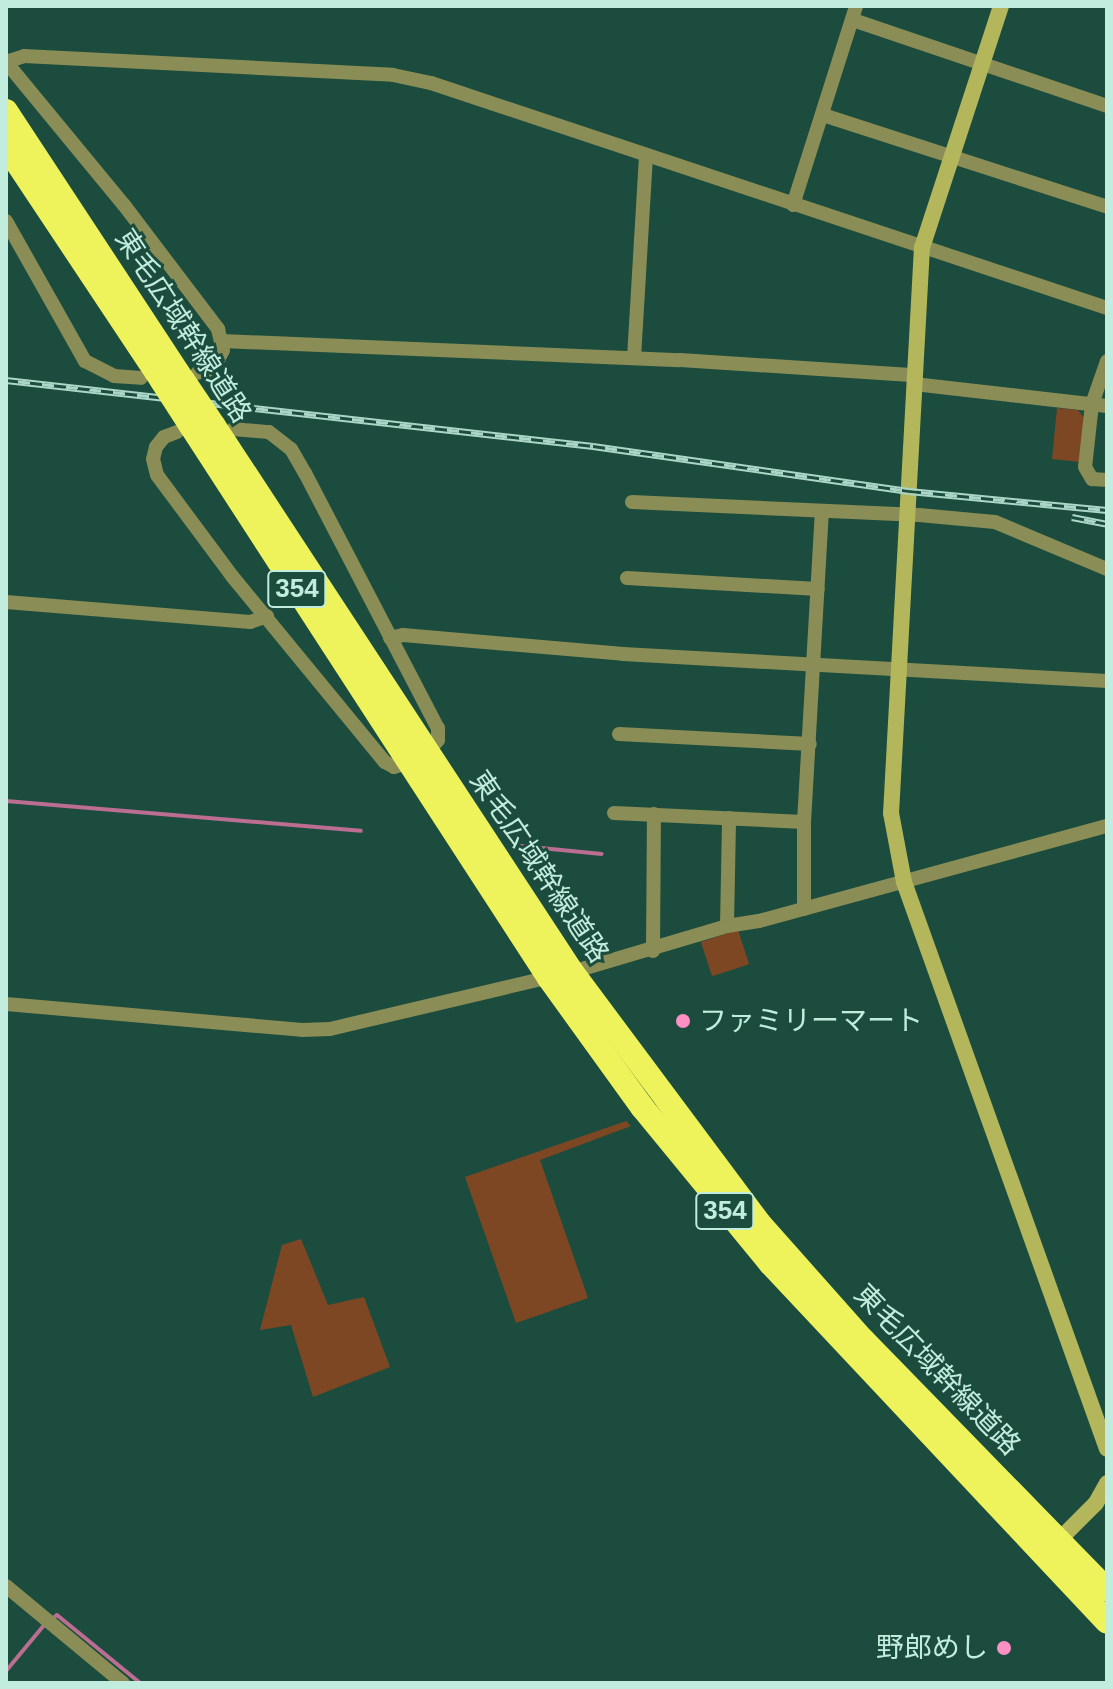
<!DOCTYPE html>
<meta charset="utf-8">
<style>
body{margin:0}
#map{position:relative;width:1113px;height:1689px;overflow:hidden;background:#1b4c3d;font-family:Arial,"Noto Sans JP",sans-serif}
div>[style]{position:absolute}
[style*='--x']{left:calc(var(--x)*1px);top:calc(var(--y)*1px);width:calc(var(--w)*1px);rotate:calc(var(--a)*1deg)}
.green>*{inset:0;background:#7e4724;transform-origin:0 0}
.stream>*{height:4px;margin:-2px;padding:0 2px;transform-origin:2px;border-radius:2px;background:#bc6d92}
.street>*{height:14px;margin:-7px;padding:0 7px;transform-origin:7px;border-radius:7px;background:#8a8d56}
.secondary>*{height:16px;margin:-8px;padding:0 8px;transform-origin:8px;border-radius:8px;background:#b3b65b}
.highway>*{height:24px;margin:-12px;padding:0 12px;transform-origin:12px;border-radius:12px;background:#eef35c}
.rail>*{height:7px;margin-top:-3.5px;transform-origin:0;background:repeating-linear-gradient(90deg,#1b4c3d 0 12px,#abd6c7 0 24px);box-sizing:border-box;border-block:2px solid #abd6c7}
.highway-bridge>*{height:24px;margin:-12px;padding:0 12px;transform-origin:12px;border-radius:12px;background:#eef35c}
.dots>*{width:22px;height:22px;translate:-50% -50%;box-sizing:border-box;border:4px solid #1b4c3d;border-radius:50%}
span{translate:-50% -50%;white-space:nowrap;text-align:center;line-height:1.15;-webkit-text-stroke:6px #1b4c3d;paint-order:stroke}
.shield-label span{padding:2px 6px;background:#1b4c3d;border:2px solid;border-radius:6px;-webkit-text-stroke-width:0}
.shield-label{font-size:26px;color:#c2ecdd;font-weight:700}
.street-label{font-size:28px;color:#c2ecdd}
.poi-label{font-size:28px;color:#c2ecdd}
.left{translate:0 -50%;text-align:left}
.right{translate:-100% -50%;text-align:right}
.frame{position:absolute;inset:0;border:8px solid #c2ecdd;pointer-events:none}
</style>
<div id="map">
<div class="green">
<i style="clip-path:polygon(1057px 408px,1078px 410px,1084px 418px,1080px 462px,1052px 459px)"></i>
<i style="left:738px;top:930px;width:36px;height:39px;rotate:72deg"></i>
<i style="clip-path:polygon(626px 1121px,631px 1126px,540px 1160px,588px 1298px,516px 1323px,465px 1177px)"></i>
<i style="clip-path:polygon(301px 1239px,328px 1305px,364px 1297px,390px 1367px,313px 1397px,291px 1325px,260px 1330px,282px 1245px)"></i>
</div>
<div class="stream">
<i style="--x:6;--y:801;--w:356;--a:4.8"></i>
<i style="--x:521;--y:846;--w:81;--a:5.6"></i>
<i style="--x:52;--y:1619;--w:6;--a:-39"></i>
<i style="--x:57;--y:1615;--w:107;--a:39.3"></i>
<i style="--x:6;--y:1671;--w:61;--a:-50.3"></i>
</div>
<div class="street">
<i style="--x:853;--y:20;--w:268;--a:18.7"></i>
<i style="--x:6;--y:62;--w:19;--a:-18"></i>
<i style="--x:24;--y:56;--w:369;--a:2.9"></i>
<i style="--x:393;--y:75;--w:39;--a:12"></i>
<i style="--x:431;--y:83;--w:712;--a:18.41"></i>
<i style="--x:6;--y:62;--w:185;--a:50.5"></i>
<i style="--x:124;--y:205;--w:156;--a:52.8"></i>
<i style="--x:218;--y:329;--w:22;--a:77"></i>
<i style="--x:223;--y:350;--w:9;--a:117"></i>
<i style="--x:219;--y:358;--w:16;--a:133"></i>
<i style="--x:208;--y:370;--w:11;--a:165"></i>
<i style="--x:823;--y:115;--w:299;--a:17.9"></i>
<i style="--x:793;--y:205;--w:209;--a:-72.4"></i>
<i style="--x:6;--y:221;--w:161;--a:60.6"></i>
<i style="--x:85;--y:361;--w:33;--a:27"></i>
<i style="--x:114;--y:376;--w:27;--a:4"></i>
<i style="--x:222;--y:341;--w:458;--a:2.4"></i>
<i style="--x:680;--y:360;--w:235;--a:3.7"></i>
<i style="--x:634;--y:358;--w:201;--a:-86.6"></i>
<i style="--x:1107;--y:361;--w:46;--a:109.2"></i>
<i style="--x:1092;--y:404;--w:63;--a:96.3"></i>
<i style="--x:1085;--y:467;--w:14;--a:60"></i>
<i style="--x:1092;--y:479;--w:15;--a:4"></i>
<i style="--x:914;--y:384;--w:194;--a:6.5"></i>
<i style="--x:233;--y:429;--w:36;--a:5"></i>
<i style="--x:269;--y:432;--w:28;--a:38"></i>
<i style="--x:291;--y:449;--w:28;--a:60"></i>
<i style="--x:305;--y:473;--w:288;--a:62.5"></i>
<i style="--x:438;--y:728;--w:12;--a:90"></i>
<i style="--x:438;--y:740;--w:17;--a:130"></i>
<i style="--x:177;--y:432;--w:14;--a:159"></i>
<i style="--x:164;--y:437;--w:13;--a:129"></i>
<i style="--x:156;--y:447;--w:12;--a:104"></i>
<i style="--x:153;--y:459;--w:16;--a:76"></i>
<i style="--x:157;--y:475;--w:126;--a:53.4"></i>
<i style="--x:232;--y:576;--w:241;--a:50.6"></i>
<i style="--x:385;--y:762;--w:10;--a:29"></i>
<i style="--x:394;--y:767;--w:17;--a:-17"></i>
<i style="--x:632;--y:502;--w:287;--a:2.6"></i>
<i style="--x:919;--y:515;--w:76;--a:5.3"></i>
<i style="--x:995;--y:522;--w:121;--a:22.8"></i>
<i style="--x:627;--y:578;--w:191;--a:3.3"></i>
<i style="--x:6;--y:602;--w:245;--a:4.7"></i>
<i style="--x:250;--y:622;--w:18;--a:-19"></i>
<i style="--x:390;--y:638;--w:13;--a:-13"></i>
<i style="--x:403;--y:635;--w:221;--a:4.9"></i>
<i style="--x:623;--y:654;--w:485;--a:3.2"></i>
<i style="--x:619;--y:734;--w:191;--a:3"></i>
<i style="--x:614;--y:813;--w:190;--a:2.7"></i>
<i style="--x:804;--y:909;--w:87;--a:-90"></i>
<i style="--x:804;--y:822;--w:311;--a:-86.7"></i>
<i style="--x:727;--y:926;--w:108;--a:-88.9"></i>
<i style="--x:653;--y:951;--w:137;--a:-89.6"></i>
<i style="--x:6;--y:1004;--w:297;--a:5"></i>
<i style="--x:302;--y:1030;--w:28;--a:-2"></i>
<i style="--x:330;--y:1029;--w:249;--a:-13.3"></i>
<i style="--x:572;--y:972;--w:162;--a:-16.5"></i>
<i style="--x:727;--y:926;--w:32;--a:-9"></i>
<i style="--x:759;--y:921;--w:361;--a:-15.3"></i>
<i style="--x:6;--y:1586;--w:152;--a:39.7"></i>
</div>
<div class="secondary">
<i style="--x:1001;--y:6;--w:254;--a:108.1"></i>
<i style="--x:922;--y:247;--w:567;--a:93.13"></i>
<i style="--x:891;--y:813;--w:70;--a:79.3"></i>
<i style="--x:904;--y:882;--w:602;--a:70.3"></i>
<i style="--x:1059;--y:1540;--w:52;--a:-45"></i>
<i style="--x:1096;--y:1503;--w:23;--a:-61"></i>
</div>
<div class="highway">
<i style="--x:6;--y:111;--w:322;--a:56.7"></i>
<i style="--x:6;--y:146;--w:282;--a:56.4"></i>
<i style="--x:191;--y:426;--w:658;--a:57.03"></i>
<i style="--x:549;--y:978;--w:159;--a:54.2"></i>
<i style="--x:642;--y:1107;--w:202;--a:50.6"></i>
<i style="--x:770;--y:1263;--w:492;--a:46.8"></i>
<i style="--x:214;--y:426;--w:653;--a:56.75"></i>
<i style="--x:572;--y:972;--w:313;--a:53.3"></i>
<i style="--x:759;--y:1223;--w:157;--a:48.4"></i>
<i style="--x:863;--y:1340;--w:349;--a:45.7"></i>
</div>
<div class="rail">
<i style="--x:6;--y:380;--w:591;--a:6.42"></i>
<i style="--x:593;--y:446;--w:319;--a:8.1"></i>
<i style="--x:909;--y:491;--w:199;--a:5.5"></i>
<i style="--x:1072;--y:517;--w:36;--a:11"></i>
</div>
<div class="highway-bridge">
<i style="--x:183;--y:380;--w:55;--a:56"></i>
<i style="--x:162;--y:381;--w:54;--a:57.2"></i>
</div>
<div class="dots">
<i style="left:683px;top:1021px;background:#fc8fc3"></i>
<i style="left:1004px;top:1648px;background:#fc8fc3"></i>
</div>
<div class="shield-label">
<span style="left:297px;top:589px">354</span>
<span style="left:725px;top:1211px">354</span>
</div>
<div class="street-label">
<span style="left:183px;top:326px;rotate:57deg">東毛広域幹線道路</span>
<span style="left:539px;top:867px;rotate:56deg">東毛広域幹線道路</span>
<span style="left:937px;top:1370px;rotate:46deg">東毛広域幹線道路</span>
</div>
<div class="poi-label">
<span class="left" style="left:699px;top:1021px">ファミリーマート</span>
<span class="right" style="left:988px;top:1648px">野郎めし</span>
</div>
<div class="frame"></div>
</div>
